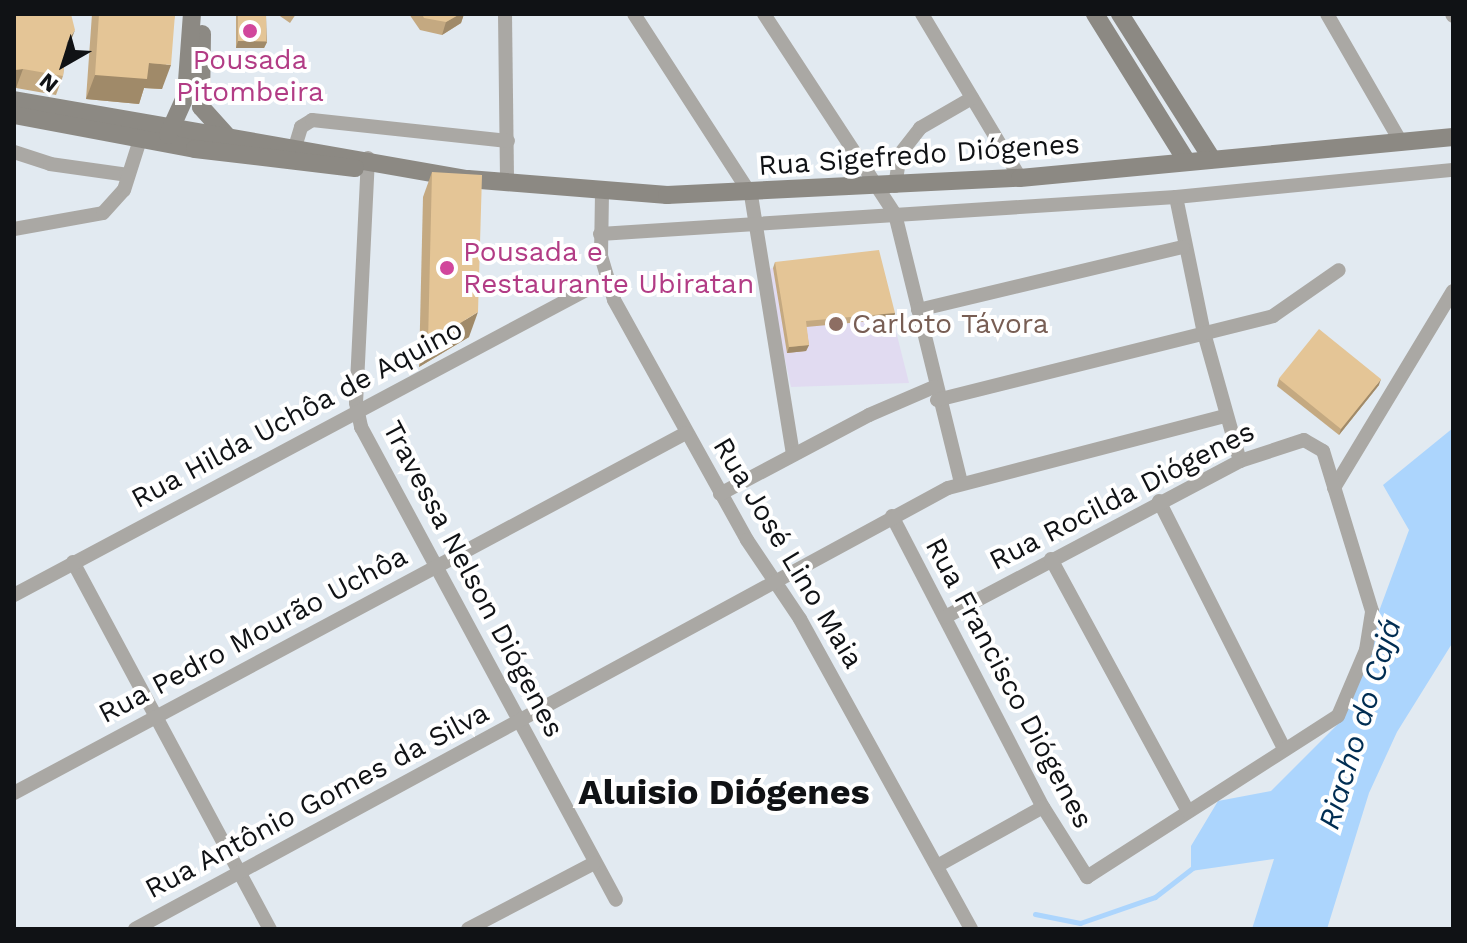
<!DOCTYPE html>
<meta charset="utf-8">
<style>
body{margin:0}
#map{position:relative;width:1467px;height:943px;overflow:hidden;background:#e2eaf1;font-family:"Work Sans",sans-serif}
div>[style]{position:absolute}
[style*='--x']{left:calc(var(--x)*1px);top:calc(var(--y)*1px);width:calc(var(--w)*1px);rotate:calc(var(--a)*1deg)}
.education>*{inset:0;background:#e1dbf1}
.water>*{inset:0;background:#acd5fd}
.stream>*{height:5px;margin:-2.5px;padding:0 2.5px;transform-origin:2.5px;border-radius:2.5px;background:#acd5fd}
.street>*{height:14px;margin:-7px;padding:0 7px;transform-origin:7px;border-radius:7px;background:#aaa8a4}
.secondary>*{height:18px;margin:-9px;padding:0 9px;transform-origin:9px;border-radius:9px;background:#8c8983}
.wall>*{inset:0;background:#c4a981}
.shaded-wall>*{inset:0;background:#a08a69;transform-origin:0 0}
.building>*{inset:0;background:#e4c596;transform-origin:0 0}
.dots>*{width:22px;height:22px;translate:-50% -50%;box-sizing:border-box;border:4px solid #fff;border-radius:50%}
span{translate:-50% -50%;white-space:nowrap;text-align:center;line-height:1.15;-webkit-text-stroke:8px #fff;paint-order:stroke}
.hotel-label{font-size:28px;color:#b23c85}
.left{translate:0 -50%;text-align:left}
.street-label{font-size:28px;color:#101215}
.education-label{font-size:28px;color:#785e54}
.water-label{font-size:30px;color:#002d52;font-style:italic}
.district-label{font-size:36px;color:#101215;font-weight:700}
.frame{position:absolute;inset:0;border:16px solid #101215;pointer-events:none}
.north{position:absolute;left:24px;top:24px;width:80px;height:80px;-webkit-text-stroke:6px #fff;paint-order:stroke;rotate:219deg;font-size:22px;font-weight:700;line-height:32px;text-align:center;color:#101215}
.north::after{content:'';display:block;margin:auto;width:28px;height:36px;background:#101215;clip-path:polygon(50% 0,100% 100%,50% 72%,0 100%)}
</style>
<div id="map">
<div class="education">
<i style="clip-path:polygon(877px 256px,909px 383px,791px 387px,765px 269px)"></i>
</div>
<div class="water">
<i style="clip-path:polygon(1453px 428px,1453px 642px,1397px 732px,1369px 793px,1327px 929px,1252px 929px,1274px 859px,1191px 871px,1191px 846px,1218px 801px,1271px 791px,1337px 725px,1409px 530px,1383px 485px)"></i>
</div>
<div class="stream">
<i style="--x:1035;--y:914;--w:46;--a:11.3"></i>
<i style="--x:1080;--y:923;--w:79;--a:-19.1"></i>
<i style="--x:1155;--y:897;--w:49;--a:-37.6"></i>
</div>
<div class="street">
<i style="--x:505;--y:14;--w:170;--a:89.3"></i>
<i style="--x:634;--y:14;--w:216;--a:57.1"></i>
<i style="--x:751;--y:195;--w:263;--a:80.8"></i>
<i style="--x:764;--y:14;--w:239;--a:56.8"></i>
<i style="--x:895;--y:214;--w:277;--a:76.2"></i>
<i style="--x:922;--y:14;--w:191;--a:59.1"></i>
<i style="--x:1327;--y:14;--w:148;--a:60"></i>
<i style="--x:1452;--y:14;--w:2;--a:63"></i>
<i style="--x:295;--y:147;--w:21;--a:-73"></i>
<i style="--x:301;--y:127;--w:13;--a:-32"></i>
<i style="--x:312;--y:120;--w:197;--a:6.1"></i>
<i style="--x:14;--y:152;--w:38;--a:18"></i>
<i style="--x:50;--y:164;--w:79;--a:8"></i>
<i style="--x:368;--y:158;--w:245;--a:92.8"></i>
<i style="--x:356;--y:403;--w:25;--a:78"></i>
<i style="--x:361;--y:427;--w:537;--a:61.67"></i>
<i style="--x:895;--y:186;--w:32;--a:-81"></i>
<i style="--x:900;--y:154;--w:33;--a:-52"></i>
<i style="--x:920;--y:128;--w:60;--a:-30"></i>
<i style="--x:602;--y:193;--w:63;--a:90.9"></i>
<i style="--x:601;--y:256;--w:46;--a:73.5"></i>
<i style="--x:614;--y:300;--w:274;--a:61"></i>
<i style="--x:747;--y:540;--w:95;--a:56.1"></i>
<i style="--x:800;--y:619;--w:354;--a:61.1"></i>
<i style="--x:1176;--y:197;--w:139;--a:78.4"></i>
<i style="--x:1204;--y:333;--w:133;--a:74.3"></i>
<i style="--x:14;--y:229;--w:90;--a:-10.2"></i>
<i style="--x:103;--y:213;--w:31;--a:-48"></i>
<i style="--x:124;--y:190;--w:52;--a:-72.3"></i>
<i style="--x:600;--y:234;--w:577;--a:-3.68"></i>
<i style="--x:1176;--y:197;--w:278;--a:-5.6"></i>
<i style="--x:918;--y:310;--w:272;--a:-13.4"></i>
<i style="--x:937;--y:400;--w:346;--a:-14"></i>
<i style="--x:1273;--y:316;--w:80;--a:-34.9"></i>
<i style="--x:1334;--y:488;--w:230;--a:-58.9"></i>
<i style="--x:720;--y:494;--w:169;--a:-27.9"></i>
<i style="--x:869;--y:415;--w:71;--a:-23.3"></i>
<i style="--x:1159;--y:501;--w:277;--a:63.2"></i>
<i style="--x:892;--y:516;--w:328;--a:62.6"></i>
<i style="--x:1043;--y:807;--w:83;--a:57.8"></i>
<i style="--x:1087;--y:877;--w:298;--a:-32.7"></i>
<i style="--x:1338;--y:716;--w:72;--a:-67"></i>
<i style="--x:1366;--y:650;--w:39;--a:-81"></i>
<i style="--x:1372;--y:611;--w:167;--a:-107"></i>
<i style="--x:1323;--y:451;--w:22;--a:-150"></i>
<i style="--x:1304;--y:440;--w:67;--a:161.8"></i>
<i style="--x:1240;--y:461;--w:334;--a:152.1"></i>
<i style="--x:1051;--y:559;--w:287;--a:61.5"></i>
<i style="--x:73;--y:562;--w:417;--a:61.8"></i>
<i style="--x:14;--y:595;--w:670;--a:-28.06"></i>
<i style="--x:14;--y:793;--w:762;--a:-28.18"></i>
<i style="--x:937;--y:866;--w:121;--a:-29.1"></i>
<i style="--x:135;--y:929;--w:925;--a:-28.48"></i>
<i style="--x:948;--y:488;--w:285;--a:-14.6"></i>
<i style="--x:468;--y:929;--w:142;--a:-27.6"></i>
</div>
<div class="secondary">
<i style="--x:1095;--y:14;--w:174;--a:58.1"></i>
<i style="--x:1120;--y:14;--w:172;--a:57.6"></i>
<i style="--x:202;--y:34;--w:73;--a:90.8"></i>
<i style="--x:201;--y:107;--w:39;--a:48"></i>
<i style="--x:14;--y:100;--w:461;--a:9.9"></i>
<i style="--x:468;--y:179;--w:200;--a:4.6"></i>
<i style="--x:667;--y:195;--w:353;--a:-2.8"></i>
<i style="--x:1020;--y:178;--w:435;--a:-5.4"></i>
<i style="--x:14;--y:115;--w:184;--a:10.6"></i>
<i style="--x:195;--y:149;--w:161;--a:6.8"></i>
<i style="--x:168;--y:135;--w:44;--a:-65.8"></i>
<i style="--x:186;--y:95;--w:81;--a:-85.8"></i>
</div>
<div class="wall">
<i style="clip-path:polygon(14px 14px,68px 48px,66px 51px,63px 76px,56px 95px,16px 88px)"></i>
<i style="clip-path:polygon(92px 14px,175px 14px,162px 89px,144px 88px,139px 104px,86px 99px)"></i>
<i style="clip-path:polygon(236px 14px,266px 14px,267px 42px,264px 48px,236px 48px)"></i>
<i style="clip-path:polygon(277px 14px,296px 14px,290px 23px)"></i>
<i style="clip-path:polygon(409px 14px,464px 14px,461px 23px,442px 35px,420px 30px)"></i>
<i style="clip-path:polygon(432px 172px,469px 337px,419px 367px,423px 197px)"></i>
<i style="clip-path:polygon(775px 262px,895px 313px,893px 319px,806px 327px,809px 345px,806px 351px,787px 353px,773px 268px)"></i>
<i style="clip-path:polygon(1279px 379px,1379px 385px,1339px 435px,1277px 386px)"></i>
</div>
<div class="shaded-wall">
<i style="clip-path:polygon(460px 14px,464px 14px,461px 23px,442px 35px,446px 22px)"></i>
<i style="clip-path:polygon(75px 30px,68px 48px,60px 61px,67px 42px)"></i>
<i style="clip-path:polygon(238px 41px,267px 42px,264px 48px,236px 48px)"></i>
<i style="clip-path:polygon(149px 63px,171px 65px,162px 89px,144px 88px,139px 104px,86px 99px,95px 75px)"></i>
<i style="clip-path:polygon(23px 69px,16px 88px,14px 88px,14px 70px)"></i>
<i style="clip-path:polygon(478px 312px,469px 337px,419px 367px,428px 343px)"></i>
<i style="left:895px;top:313px;width:6px;height:89px;rotate:108deg"></i>
<i style="clip-path:polygon(809px 345px,806px 351px,787px 353px,789px 347px)"></i>
<i style="clip-path:polygon(1381px 379px,1379px 385px,1339px 435px,1341px 429px)"></i>
</div>
<div class="building">
<i style="clip-path:polygon(14px 14px,71px 14px,75px 30px,67px 42px,63px 76px,23px 69px,14px 70px)"></i>
<i style="clip-path:polygon(99px 14px,175px 14px,171px 65px,149px 63px,147px 79px,95px 75px)"></i>
<i style="left:238px;top:14px;width:28px;height:27px"></i>
<i style="clip-path:polygon(422px 14px,460px 14px,446px 22px,424px 18px)"></i>
<i style="clip-path:polygon(432px 172px,482px 175px,478px 312px,428px 343px)"></i>
<i style="clip-path:polygon(879px 250px,895px 313px,806px 321px,809px 345px,789px 347px,775px 262px)"></i>
<i style="left:1319px;top:329px;width:80px;height:64px;rotate:39deg"></i>
</div>
<div class="dots">
<i style="left:250px;top:31px;background:#d1479c"></i>
<i style="left:447px;top:268px;background:#d1479c"></i>
<i style="left:836px;top:324px;background:#8d6e63"></i>
</div>
<div class="hotel-label">
<span style="left:250px;top:76px">Pousada<br>Pitombeira</span>
<span class="left" style="left:463px;top:268px">Pousada e<br>Restaurante Ubiratan</span>
</div>
<div class="street-label">
<span style="left:919px;top:155px;rotate:-4deg">Rua Sigefredo Diógenes</span>
<span style="left:297px;top:414px;rotate:-28deg">Rua Hilda Uchôa de Aquino</span>
<span style="left:1122px;top:496px;rotate:-27deg">Rua Rocilda Diógenes</span>
<span style="left:788px;top:553px;rotate:59deg">Rua José Lino Maia</span>
<span style="left:473px;top:579px;rotate:62deg">Travessa Nelson Diógenes</span>
<span style="left:253px;top:635px;rotate:-28deg">Rua Pedro Mourão Uchôa</span>
<span style="left:1009px;top:683px;rotate:62deg">Rua Francisco Diógenes</span>
<span style="left:317px;top:801px;rotate:-28deg">Rua Antônio Gomes da Silva</span>
</div>
<div class="education-label">
<span class="left" style="left:852px;top:324px">Carloto Távora</span>
</div>
<div class="water-label">
<span style="left:1360px;top:724px;rotate:-73deg">Riacho do Cajá</span>
</div>
<div class="district-label">
<span style="left:724px;top:793px">Aluisio Diógenes</span>
</div>
<div class="frame"></div>
<div class="north">N</div>
</div>
